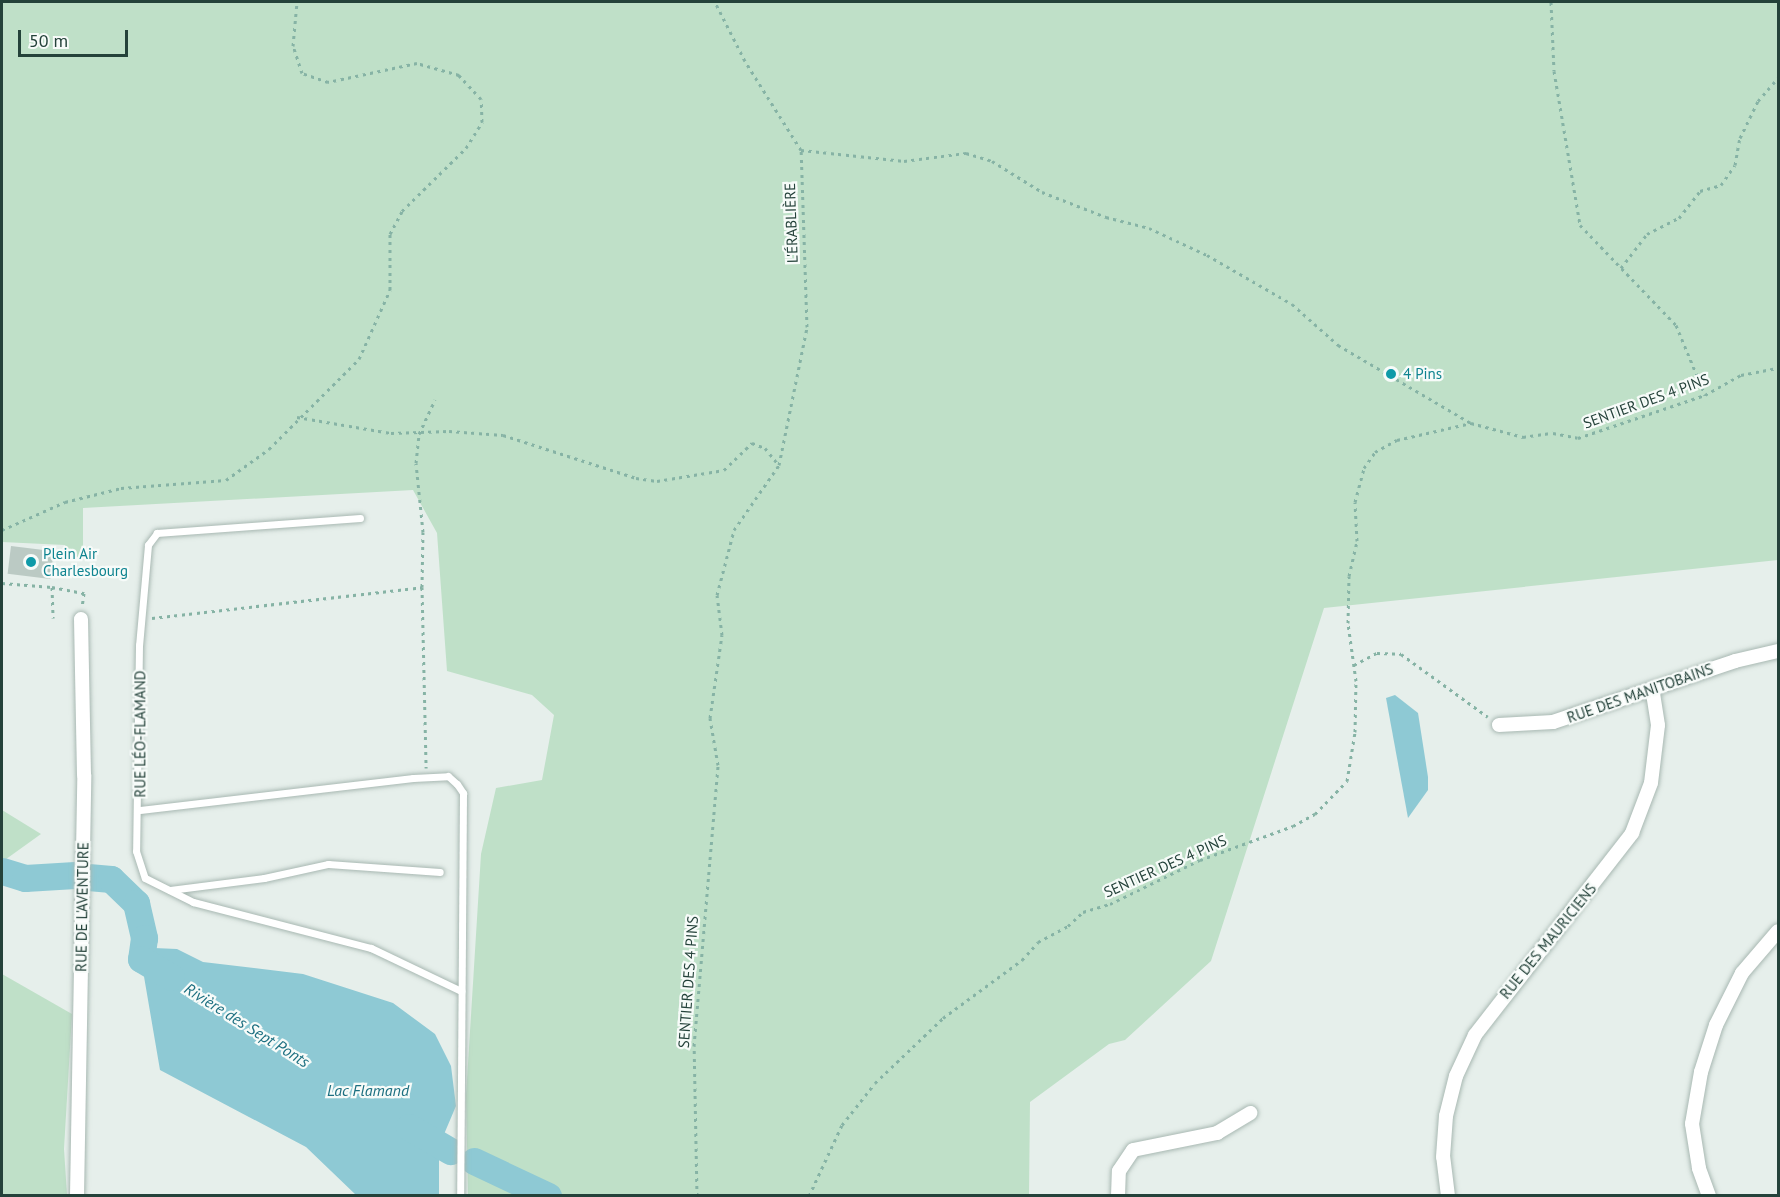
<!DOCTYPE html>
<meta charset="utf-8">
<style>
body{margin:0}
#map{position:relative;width:1780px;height:1197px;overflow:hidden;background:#e6efeb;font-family:"PT Sans",sans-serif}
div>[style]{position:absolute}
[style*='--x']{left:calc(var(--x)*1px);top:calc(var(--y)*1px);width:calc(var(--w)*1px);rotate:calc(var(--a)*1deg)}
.green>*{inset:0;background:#bfe0c8}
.water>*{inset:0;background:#8ec9d4}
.river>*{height:27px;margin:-13.5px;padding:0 13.5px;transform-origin:13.5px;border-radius:13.5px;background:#8ec9d4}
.building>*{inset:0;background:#bbcac4;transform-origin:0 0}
.path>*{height:3px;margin-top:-1.5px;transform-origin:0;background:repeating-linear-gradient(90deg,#86b3a5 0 3px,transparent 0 7.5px)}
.roads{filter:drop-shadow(0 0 2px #a8b8b2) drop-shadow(0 0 2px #a8b8b2)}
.lane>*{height:7px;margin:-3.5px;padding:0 3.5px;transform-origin:3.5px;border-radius:3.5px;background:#fff}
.street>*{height:14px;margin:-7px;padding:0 7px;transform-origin:7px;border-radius:7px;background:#fff}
.dots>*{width:16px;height:16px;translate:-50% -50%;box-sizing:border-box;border:3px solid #f7fbf9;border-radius:50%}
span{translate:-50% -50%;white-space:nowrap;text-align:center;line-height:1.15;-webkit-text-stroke:4.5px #f7fbf9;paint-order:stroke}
.street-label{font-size:15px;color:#24423a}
.culture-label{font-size:15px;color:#0d838f}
.left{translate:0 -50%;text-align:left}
.water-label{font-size:16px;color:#1c6f80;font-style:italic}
.frame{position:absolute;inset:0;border:3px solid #24423a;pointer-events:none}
.scale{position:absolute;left:18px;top:30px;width:110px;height:27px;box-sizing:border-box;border:3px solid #24423a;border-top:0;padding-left:8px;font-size:18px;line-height:21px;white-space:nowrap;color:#24423a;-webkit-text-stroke:4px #f7fbf9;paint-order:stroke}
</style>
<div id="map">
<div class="green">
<i style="clip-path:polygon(2px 2px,1778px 2px,1778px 560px,1324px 608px,1211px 961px,1125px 1040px,1109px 1044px,1030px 1102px,1029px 1195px,468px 1195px,466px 1096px,481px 854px,496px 788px,542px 780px,554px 715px,532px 695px,447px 671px,437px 533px,413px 490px,83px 508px,83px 559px,66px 553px,65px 545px,2px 542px)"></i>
<i style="clip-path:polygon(2px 810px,41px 834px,2px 862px)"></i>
<i style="clip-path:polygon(2px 974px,72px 1014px,64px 1149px,67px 1195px,2px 1195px)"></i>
</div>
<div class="water">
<i style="clip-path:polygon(1395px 695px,1418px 713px,1428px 777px,1428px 790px,1408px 818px,1386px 698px)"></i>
<i style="clip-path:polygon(154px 948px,177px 949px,203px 962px,303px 974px,393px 1003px,435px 1034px,451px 1066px,456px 1106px,439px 1146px,439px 1195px,356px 1195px,306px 1147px,160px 1070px,141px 959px)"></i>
</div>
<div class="river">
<i style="--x:2;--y:871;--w:24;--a:17"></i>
<i style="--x:25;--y:878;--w:50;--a:-3.4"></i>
<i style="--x:88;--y:877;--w:23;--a:5"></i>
<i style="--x:111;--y:879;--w:35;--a:44"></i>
<i style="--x:136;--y:903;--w:36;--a:77"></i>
<i style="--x:144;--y:938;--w:21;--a:98"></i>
<i style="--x:141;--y:959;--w:35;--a:31"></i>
<i style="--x:409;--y:1127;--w:48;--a:30.3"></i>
<i style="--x:474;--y:1161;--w:82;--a:25.3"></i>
</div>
<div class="building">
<i style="left:11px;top:546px;width:43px;height:28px;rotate:7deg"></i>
</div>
<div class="path">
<i style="--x:1551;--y:2;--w:69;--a:87.5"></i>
<i style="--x:1554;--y:71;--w:156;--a:80.4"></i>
<i style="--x:1580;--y:225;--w:139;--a:46.2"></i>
<i style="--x:1676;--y:325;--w:76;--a:67.5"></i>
<i style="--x:801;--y:150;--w:104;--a:6.1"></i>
<i style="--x:904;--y:161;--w:63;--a:-7.4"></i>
<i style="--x:966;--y:153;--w:27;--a:17"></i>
<i style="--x:992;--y:161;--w:59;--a:31.8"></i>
<i style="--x:1042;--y:192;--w:69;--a:21.3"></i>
<i style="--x:1106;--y:217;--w:44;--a:14.3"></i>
<i style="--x:1149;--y:228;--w:64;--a:25"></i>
<i style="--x:1207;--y:255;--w:98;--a:30"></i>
<i style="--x:1292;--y:304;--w:62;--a:41.7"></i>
<i style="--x:1338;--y:345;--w:154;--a:30.4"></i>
<i style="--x:1621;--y:268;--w:43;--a:-52.6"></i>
<i style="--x:1647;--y:234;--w:36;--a:-27"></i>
<i style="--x:1679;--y:218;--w:34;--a:-52"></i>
<i style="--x:1700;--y:191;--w:22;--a:-16"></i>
<i style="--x:1721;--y:185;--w:24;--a:-55"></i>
<i style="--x:1735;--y:165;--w:27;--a:-80"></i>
<i style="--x:1740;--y:138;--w:41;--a:-64.1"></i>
<i style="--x:1758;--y:101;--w:30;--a:-49"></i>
<i style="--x:297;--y:417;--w:95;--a:9.7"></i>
<i style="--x:391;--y:433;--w:58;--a:-2"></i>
<i style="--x:449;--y:431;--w:54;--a:4.2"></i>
<i style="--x:503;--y:435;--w:140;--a:17.9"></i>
<i style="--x:636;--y:478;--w:21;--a:8"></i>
<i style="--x:657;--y:481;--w:68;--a:-9.3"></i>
<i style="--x:724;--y:470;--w:39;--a:-44"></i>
<i style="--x:752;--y:443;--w:14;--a:21"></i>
<i style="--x:765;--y:448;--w:21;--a:51"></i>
<i style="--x:2;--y:530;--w:69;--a:-24"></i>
<i style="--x:65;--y:502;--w:58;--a:-14"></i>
<i style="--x:121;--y:488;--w:105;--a:-4.4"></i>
<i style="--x:226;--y:480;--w:53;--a:-35.8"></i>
<i style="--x:269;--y:449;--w:127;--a:-45"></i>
<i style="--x:359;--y:359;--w:76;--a:-65.8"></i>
<i style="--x:390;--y:290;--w:56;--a:-90"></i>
<i style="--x:390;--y:234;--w:26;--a:-62"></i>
<i style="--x:402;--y:211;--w:90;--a:-44.5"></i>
<i style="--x:466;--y:148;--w:31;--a:-58"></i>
<i style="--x:482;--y:122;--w:23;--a:-92"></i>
<i style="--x:481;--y:99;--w:33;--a:-133"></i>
<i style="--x:459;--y:75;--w:44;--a:-164.1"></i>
<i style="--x:417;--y:63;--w:91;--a:167.9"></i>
<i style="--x:328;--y:82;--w:28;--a:-161"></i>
<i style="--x:302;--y:73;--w:28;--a:-108"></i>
<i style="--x:293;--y:46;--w:44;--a:-84.8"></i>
<i style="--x:2;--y:583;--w:50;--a:4.6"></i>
<i style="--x:52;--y:587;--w:31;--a:88"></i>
<i style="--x:52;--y:587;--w:33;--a:11"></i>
<i style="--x:84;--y:593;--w:14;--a:98"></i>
<i style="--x:422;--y:587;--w:181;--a:88.7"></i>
<i style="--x:152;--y:618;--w:272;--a:-6.5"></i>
<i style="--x:422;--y:587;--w:55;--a:-89"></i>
<i style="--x:423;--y:532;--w:69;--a:-95.8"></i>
<i style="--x:416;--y:463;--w:29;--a:-84"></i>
<i style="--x:419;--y:434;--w:38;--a:-65"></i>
<i style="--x:1354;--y:665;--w:26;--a:-28"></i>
<i style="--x:1377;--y:653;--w:24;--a:2"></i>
<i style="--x:1401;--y:654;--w:107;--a:35.9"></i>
<i style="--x:697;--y:1196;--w:150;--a:-91.1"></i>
<i style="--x:694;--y:1046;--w:282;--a:-85.1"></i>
<i style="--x:718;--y:765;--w:48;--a:-99.7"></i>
<i style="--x:710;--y:718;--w:84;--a:-81.8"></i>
<i style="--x:722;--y:635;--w:40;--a:-97.1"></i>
<i style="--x:717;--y:595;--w:67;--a:-75.3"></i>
<i style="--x:734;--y:530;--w:79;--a:-55.3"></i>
<i style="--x:779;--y:465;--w:141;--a:-78.5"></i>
<i style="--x:807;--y:327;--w:177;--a:-91.9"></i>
<i style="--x:801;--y:150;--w:105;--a:-122.2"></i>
<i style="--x:745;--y:61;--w:66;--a:-117"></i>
<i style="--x:809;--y:1196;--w:78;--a:-65.1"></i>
<i style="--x:842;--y:1125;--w:53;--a:-51.8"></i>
<i style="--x:875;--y:1083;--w:94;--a:-43.7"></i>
<i style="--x:943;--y:1018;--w:98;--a:-36.3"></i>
<i style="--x:1022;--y:960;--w:24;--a:-48"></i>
<i style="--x:1038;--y:942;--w:34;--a:-28"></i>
<i style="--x:1068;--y:926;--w:21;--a:-43"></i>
<i style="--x:1083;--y:912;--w:28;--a:-17"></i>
<i style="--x:1110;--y:904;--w:100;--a:-26.1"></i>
<i style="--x:1200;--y:860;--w:99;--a:-20.1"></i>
<i style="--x:1293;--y:826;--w:25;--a:-29"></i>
<i style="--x:1315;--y:814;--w:46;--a:-45.9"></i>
<i style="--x:1347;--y:781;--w:50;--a:-80.7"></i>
<i style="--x:1355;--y:732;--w:51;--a:-88.9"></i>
<i style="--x:1356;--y:681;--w:59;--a:-97.9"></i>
<i style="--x:1348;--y:623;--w:47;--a:-88.8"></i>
<i style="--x:1349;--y:576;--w:36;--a:-77"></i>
<i style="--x:1357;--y:541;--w:39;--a:-93"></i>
<i style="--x:1355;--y:502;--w:35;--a:-75"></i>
<i style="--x:1364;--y:468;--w:19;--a:-55"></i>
<i style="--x:1375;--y:452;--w:25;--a:-29"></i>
<i style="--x:1397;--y:440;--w:76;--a:-12.9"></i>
<i style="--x:1471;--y:423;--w:54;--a:15.1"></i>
<i style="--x:1523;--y:437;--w:30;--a:-8"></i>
<i style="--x:1553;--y:433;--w:25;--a:11"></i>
<i style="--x:1578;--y:438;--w:134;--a:-18.7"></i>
<i style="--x:1705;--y:395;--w:41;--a:-29.1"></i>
<i style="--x:1741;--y:375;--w:38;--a:-11"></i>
</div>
<div class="roads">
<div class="lane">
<i style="--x:360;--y:518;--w:204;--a:175.8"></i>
<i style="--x:157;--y:533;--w:15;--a:127"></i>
<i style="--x:148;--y:545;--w:100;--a:95.1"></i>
<i style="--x:139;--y:645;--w:206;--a:90.8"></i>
<i style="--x:136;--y:851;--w:28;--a:72"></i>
<i style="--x:145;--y:878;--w:54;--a:26.6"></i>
<i style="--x:193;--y:902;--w:184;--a:14.5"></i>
<i style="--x:371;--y:948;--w:100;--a:25.5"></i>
<i style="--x:140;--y:810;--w:275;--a:-6.7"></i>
<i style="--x:413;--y:778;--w:35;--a:-3"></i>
<i style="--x:448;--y:776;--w:12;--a:42"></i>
<i style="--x:457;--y:784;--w:11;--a:56"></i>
<i style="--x:463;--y:793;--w:403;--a:90.4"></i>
<i style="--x:170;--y:890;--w:95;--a:-7.3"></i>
<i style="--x:264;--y:878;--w:66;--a:-12.3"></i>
<i style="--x:328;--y:864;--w:112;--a:4.1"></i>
</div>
<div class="street">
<i style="--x:1499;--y:725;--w:54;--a:-3.2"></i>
<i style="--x:1553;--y:722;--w:192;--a:-18.5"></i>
<i style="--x:1735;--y:661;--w:44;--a:-13.1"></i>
<i style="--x:77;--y:1196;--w:421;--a:-89"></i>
<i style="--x:84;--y:775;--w:156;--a:-91.1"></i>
<i style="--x:1118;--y:1196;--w:25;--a:-88"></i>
<i style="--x:1119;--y:1171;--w:25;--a:-56"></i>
<i style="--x:1133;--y:1150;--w:86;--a:-11.4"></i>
<i style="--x:1217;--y:1133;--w:39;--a:-31"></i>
<i style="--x:1448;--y:1196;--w:39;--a:-97"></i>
<i style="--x:1443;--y:1157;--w:41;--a:-85.8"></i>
<i style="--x:1446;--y:1116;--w:41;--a:-76"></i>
<i style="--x:1456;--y:1076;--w:45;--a:-65.1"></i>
<i style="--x:1475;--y:1035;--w:256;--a:-52.1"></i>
<i style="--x:1632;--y:833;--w:53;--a:-69.2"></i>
<i style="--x:1651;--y:783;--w:58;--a:-83.1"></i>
<i style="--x:1658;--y:725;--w:37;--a:-99"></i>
<i style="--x:1709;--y:1196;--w:30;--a:-110"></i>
<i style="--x:1699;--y:1168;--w:45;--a:-99"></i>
<i style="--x:1692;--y:1124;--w:53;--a:-80.2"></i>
<i style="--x:1701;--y:1072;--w:49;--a:-72.3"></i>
<i style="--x:1716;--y:1025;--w:58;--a:-63.4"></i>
<i style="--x:1742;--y:973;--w:55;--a:-49.4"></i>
</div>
</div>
<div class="dots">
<i style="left:1391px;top:374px;background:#0f9aa8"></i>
<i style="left:31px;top:562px;background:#0f9aa8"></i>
</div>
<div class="street-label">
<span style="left:791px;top:223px;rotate:-92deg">L'ÉRABLIÈRE</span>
<span style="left:1646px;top:401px;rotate:-20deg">SENTIER DES 4 PINS</span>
<span style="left:1640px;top:693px;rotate:-19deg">RUE DES MANITOBAINS</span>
<span style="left:140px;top:734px;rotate:-90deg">RUE LÉO-FLAMAND</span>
<span style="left:1165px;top:866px;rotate:-24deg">SENTIER DES 4 PINS</span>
<span style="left:82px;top:907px;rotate:-89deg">RUE DE L'AVENTURE</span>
<span style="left:1548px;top:941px;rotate:-51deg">RUE DES MAURICIENS</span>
<span style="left:688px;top:982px;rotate:-86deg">SENTIER DES 4 PINS</span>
</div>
<div class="culture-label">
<span class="left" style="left:1403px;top:374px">4 Pins</span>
<span class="left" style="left:43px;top:562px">Plein Air<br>Charlesbourg</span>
</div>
<div class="water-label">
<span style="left:247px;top:1025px;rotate:32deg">Rivière des Sept Ponts</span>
<span style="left:368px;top:1090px">Lac Flamand</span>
</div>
<div class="frame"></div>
<div class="scale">50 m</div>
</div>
